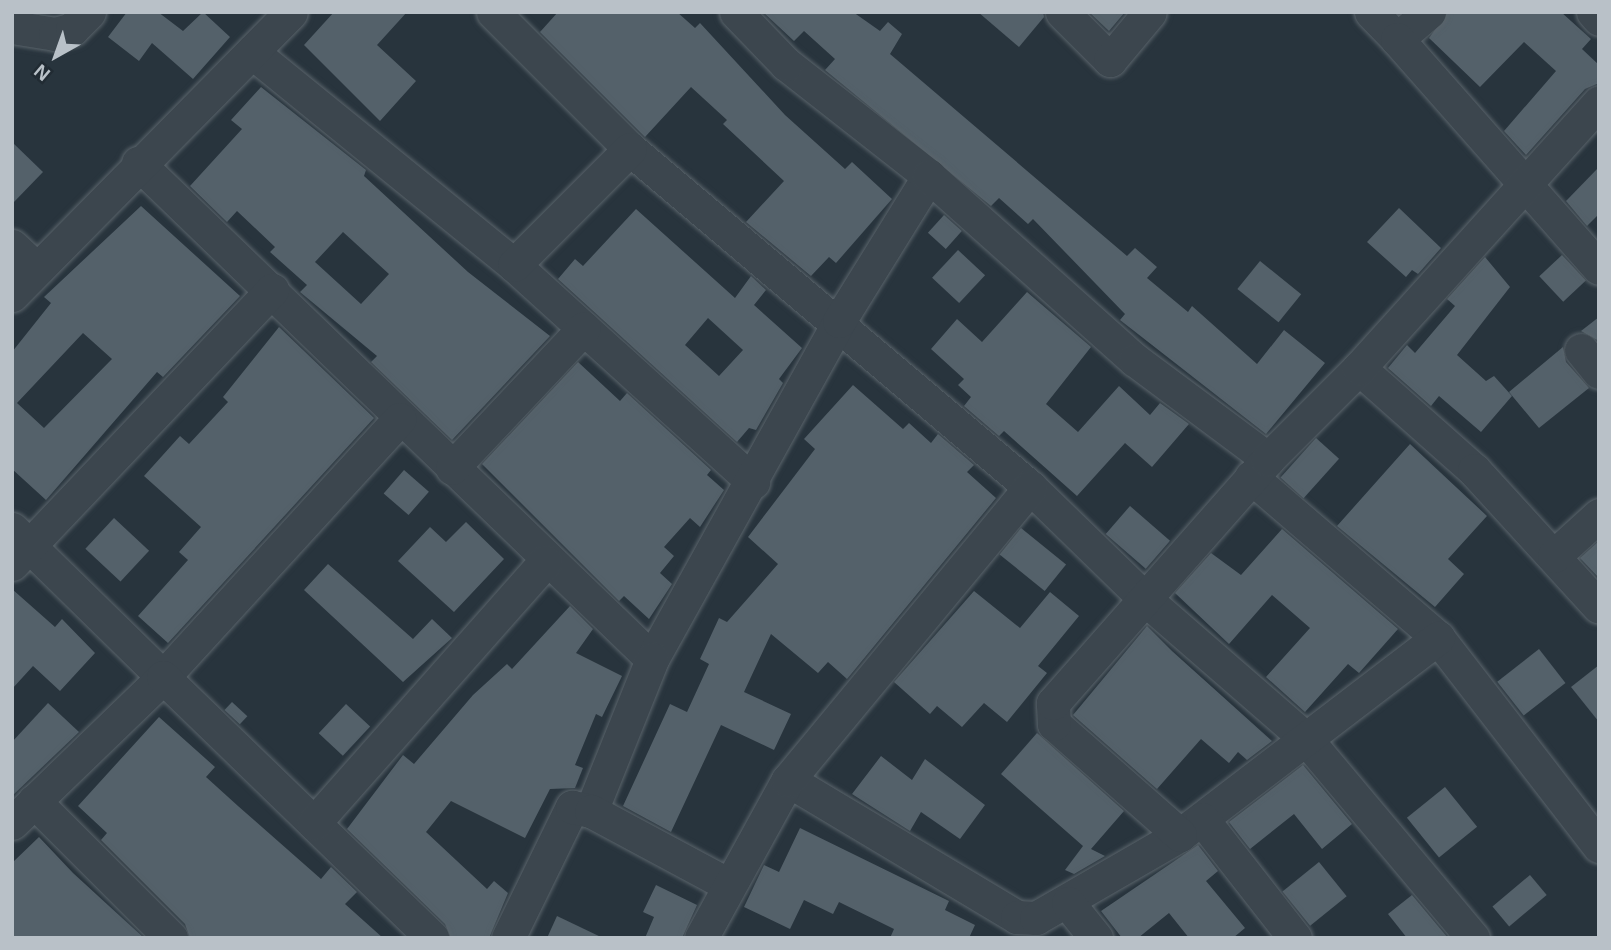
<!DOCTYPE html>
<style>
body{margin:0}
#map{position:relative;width:1611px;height:950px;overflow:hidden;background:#28343d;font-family:Arial,sans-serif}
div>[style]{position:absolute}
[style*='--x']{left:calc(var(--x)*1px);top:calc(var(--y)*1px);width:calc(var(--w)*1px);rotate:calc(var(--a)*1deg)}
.building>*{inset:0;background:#54616a;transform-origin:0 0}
.roads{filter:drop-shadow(0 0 2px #5a646b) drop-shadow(0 0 2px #5a646b)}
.minor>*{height:33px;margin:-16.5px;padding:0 16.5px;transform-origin:16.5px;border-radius:16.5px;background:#3c464e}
span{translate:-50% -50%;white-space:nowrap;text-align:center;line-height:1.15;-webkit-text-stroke:5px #212b33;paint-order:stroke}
.frame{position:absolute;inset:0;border:14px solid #b9c1c8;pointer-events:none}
.north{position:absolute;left:21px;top:21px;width:70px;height:70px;-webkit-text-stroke:5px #212b33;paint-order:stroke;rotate:220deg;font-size:19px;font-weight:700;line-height:28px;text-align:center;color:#b9c1c8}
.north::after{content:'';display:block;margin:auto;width:24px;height:32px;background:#b9c1c8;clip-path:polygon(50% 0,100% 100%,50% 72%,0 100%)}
</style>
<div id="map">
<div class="building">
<i style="clip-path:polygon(127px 12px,158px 12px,183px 31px,203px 12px,230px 37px,193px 79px,152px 43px,139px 61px,108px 37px)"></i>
<i style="clip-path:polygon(334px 12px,407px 12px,377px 45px,416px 81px,380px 121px,304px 45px)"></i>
<i style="clip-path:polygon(558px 12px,677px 12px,695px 28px,700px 23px,785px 115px,845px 169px,852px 162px,892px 199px,836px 263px,829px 257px,811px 276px,746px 222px,784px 181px,723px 124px,727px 120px,691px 87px,645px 137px,540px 32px)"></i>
<i style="clip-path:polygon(763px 12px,853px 12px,880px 31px,888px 22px,902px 34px,890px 54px,1127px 256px,1135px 248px,1157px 267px,1147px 278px,1188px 312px,1192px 306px,1257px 364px,1284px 330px,1325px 363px,1266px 434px,1120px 320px,1125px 314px,1033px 219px,1028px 224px,999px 198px,991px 206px,825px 70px,835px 59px,804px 31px,794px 41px)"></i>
<i style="clip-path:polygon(978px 12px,1043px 12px,1044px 17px,1019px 47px)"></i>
<i style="clip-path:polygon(1089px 12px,1125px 12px,1109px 31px)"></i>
<i style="clip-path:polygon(1448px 12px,1561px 12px,1591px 39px,1582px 49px,1599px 65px,1599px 83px,1585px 89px,1526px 155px,1504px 131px,1556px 71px,1524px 42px,1480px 87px,1429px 38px)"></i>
<i style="clip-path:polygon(evenodd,261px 87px,366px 170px,364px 176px,468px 272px,550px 336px,452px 440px,371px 362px,377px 356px,300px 292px,307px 285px,270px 252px,275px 247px,237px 211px,227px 222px,190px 186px,242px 129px,231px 120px,261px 87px,343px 232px,389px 274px,361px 304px,315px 262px,343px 232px)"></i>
<i style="clip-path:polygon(12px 142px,43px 172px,12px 204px)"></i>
<i style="clip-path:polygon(1599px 167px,1599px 214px,1587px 226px,1566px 201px)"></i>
<i style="clip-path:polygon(evenodd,141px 206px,240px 296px,163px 377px,157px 372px,46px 500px,12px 469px,12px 352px,51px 303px,44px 297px,141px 206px,83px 333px,112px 359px,44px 428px,17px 403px,83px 333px)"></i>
<i style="clip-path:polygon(1399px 208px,1441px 248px,1418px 274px,1412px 270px,1406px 277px,1367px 242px)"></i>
<i style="clip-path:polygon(evenodd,636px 209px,735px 298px,751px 276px,766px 290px,754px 305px,802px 348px,779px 379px,783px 383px,756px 430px,749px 428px,737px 442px,558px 279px,575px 259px,583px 266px,636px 209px,708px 318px,743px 350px,719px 376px,685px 345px,708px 318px)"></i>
<i style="left:944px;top:215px;width:24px;height:24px;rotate:42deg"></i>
<i style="left:958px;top:250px;width:37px;height:38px;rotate:43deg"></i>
<i style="left:1562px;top:255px;width:35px;height:31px;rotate:47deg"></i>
<i style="clip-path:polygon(1485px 257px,1510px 287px,1457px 355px,1486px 381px,1494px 376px,1512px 396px,1481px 432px,1439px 396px,1431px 406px,1388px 368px,1407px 345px,1415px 353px,1455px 306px,1447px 299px)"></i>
<i style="left:1260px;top:261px;width:53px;height:36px;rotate:39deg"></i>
<i style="clip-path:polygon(1027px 292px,1091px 347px,1046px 404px,1078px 432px,1119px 386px,1150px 415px,1160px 403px,1189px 424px,1152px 467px,1125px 443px,1077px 496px,1004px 431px,999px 436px,964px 406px,971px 397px,958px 385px,964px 379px,931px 349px,957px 319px,982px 342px)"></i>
<i style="clip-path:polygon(1599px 317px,1599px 341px,1581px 331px)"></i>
<i style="clip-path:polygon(279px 327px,374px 418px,168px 643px,138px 616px,188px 560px,179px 552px,201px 527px,144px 476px,180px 436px,189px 444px,228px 402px,223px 397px)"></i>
<i style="clip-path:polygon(1563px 347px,1566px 362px,1589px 388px,1539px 428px,1509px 392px)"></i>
<i style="clip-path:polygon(578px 362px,620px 401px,627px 393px,711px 470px,707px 475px,724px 490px,700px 527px,690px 518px,664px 547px,674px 556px,660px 573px,672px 584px,649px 619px,624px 596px,619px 601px,482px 464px)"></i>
<i style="clip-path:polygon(853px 385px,903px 429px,909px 423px,931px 443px,938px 434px,974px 465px,967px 472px,996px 498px,847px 679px,828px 662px,818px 673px,771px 634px,744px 692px,791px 714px,774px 750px,721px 725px,671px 832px,623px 806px,670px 704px,687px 712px,709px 664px,700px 659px,719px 618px,727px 622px,778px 564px,748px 537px,815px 449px,804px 439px)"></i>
<i style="left:1316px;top:438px;width:31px;height:53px;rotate:42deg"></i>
<i style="clip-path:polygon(1410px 444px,1487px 516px,1448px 559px,1464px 574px,1435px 607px,1337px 526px)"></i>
<i style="left:404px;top:470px;width:33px;height:31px;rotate:41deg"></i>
<i style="left:1130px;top:506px;width:53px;height:37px;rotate:41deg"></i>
<i style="left:114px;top:518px;width:48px;height:42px;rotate:43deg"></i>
<i style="clip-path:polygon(466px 522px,504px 559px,454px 612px,398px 561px,430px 527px,446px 542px)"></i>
<i style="left:1021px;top:528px;width:58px;height:34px;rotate:39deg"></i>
<i style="clip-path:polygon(1282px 529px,1398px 629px,1359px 673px,1348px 664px,1305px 712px,1266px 677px,1310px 628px,1272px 595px,1229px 644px,1175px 593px,1211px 553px,1241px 575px)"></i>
<i style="clip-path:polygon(1599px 541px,1599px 578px,1580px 558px)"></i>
<i style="clip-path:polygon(328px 564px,413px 639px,432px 619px,452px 638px,403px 682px,304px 590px)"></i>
<i style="clip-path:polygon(12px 589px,55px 627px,62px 619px,95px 653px,60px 691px,33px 666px,12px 689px)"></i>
<i style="clip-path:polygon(974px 591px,1020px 628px,1050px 592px,1079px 616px,1038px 666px,1047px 673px,1007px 722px,984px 703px,962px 727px,937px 706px,930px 714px,894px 682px)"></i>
<i style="clip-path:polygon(570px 606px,593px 629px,576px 653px,622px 676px,602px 717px,596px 714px,575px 765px,583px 768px,575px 788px,550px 789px,525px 838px,451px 801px,426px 832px,487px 889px,494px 881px,508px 893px,489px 938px,451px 938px,445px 924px,347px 829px,403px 755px,414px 764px,473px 695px,507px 664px,512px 669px)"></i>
<i style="clip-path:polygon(1147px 626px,1172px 651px,1272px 741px,1247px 760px,1238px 752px,1229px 763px,1201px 739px,1157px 789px,1073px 715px)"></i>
<i style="left:1539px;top:649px;width:43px;height:53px;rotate:52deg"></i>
<i style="clip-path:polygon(1599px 665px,1599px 722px,1571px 687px)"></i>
<i style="left:232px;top:702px;width:21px;height:11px;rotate:43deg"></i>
<i style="clip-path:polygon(48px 703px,79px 732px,12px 796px,12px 742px)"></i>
<i style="left:346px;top:704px;width:33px;height:40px;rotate:43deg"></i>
<i style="clip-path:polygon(159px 717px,215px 767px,206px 777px,238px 806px,321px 879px,331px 867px,357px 892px,345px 904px,383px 938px,190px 938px,185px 924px,101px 840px,107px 833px,78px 806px)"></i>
<i style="clip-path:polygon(1037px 733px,1124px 811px,1091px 849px,1105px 856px,1074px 874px,1065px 870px,1083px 846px,1001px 774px)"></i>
<i style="clip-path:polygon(881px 756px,912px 780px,925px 759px,985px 805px,960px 839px,921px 812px,910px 831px,852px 794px)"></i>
<i style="clip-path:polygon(1303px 765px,1352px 824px,1322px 849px,1294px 814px,1250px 849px,1229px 822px)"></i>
<i style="left:1445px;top:787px;width:51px;height:49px;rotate:51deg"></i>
<i style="clip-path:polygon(800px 828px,949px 901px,945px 910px,975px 925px,969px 938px,890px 938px,894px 929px,839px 902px,833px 914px,804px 900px,790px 929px,744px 907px,764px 865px,779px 872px)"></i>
<i style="clip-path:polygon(39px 837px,73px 873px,144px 938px,12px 938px,12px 863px)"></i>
<i style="clip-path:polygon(1198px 845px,1218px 871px,1206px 881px,1245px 928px,1233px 938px,1189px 938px,1169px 913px,1138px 938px,1122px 938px,1101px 911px)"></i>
<i style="left:1319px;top:862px;width:44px;height:47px;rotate:51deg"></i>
<i style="left:1530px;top:875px;width:26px;height:49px;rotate:50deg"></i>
<i style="clip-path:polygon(656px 885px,697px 905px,682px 938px,645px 938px,654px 917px,643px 912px)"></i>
<i style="clip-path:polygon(1412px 895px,1448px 938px,1407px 938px,1388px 914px)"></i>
<i style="clip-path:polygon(557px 916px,603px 938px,547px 938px)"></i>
</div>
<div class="roads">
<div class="minor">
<i style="--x:493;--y:12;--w:194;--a:45"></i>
<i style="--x:630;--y:149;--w:524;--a:40.2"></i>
<i style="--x:1030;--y:487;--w:159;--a:44.2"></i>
<i style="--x:1144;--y:598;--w:215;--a:41"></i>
<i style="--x:1306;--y:739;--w:260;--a:50"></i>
<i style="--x:1062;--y:12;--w:68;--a:45"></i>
<i style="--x:1110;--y:60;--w:62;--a:-50.2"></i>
<i style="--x:1371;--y:12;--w:37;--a:46"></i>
<i style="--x:1429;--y:12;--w:42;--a:139.8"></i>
<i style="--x:1397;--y:39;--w:305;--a:48.6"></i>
<i style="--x:1593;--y:12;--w:9;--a:49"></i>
<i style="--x:12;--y:27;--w:44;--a:9.2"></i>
<i style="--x:55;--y:34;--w:18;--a:-16"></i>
<i style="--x:72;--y:29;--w:24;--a:-45"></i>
<i style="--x:252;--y:52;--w:338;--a:39.1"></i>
<i style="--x:514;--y:265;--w:323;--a:42.2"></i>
<i style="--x:138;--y:163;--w:714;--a:43.98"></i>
<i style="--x:652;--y:659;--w:386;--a:-61"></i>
<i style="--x:839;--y:321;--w:171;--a:-58.2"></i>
<i style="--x:929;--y:176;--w:182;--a:-141.9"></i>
<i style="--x:786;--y:64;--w:72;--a:-133.9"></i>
<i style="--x:929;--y:176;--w:276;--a:41.8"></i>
<i style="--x:1135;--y:360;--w:166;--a:36.7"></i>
<i style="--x:12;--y:246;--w:33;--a:43"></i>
<i style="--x:514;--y:265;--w:164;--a:-45"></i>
<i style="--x:12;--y:295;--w:397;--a:-45.4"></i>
<i style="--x:1581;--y:350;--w:28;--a:51"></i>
<i style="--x:1359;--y:368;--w:154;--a:41.6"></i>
<i style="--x:1474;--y:470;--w:185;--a:47.6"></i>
<i style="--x:452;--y:468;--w:192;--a:-46.7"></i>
<i style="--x:1251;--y:477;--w:247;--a:40.7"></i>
<i style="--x:1438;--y:638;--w:263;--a:52.3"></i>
<i style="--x:12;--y:529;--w:211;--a:44.4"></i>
<i style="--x:163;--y:677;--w:350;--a:-47.5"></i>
<i style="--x:1554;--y:556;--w:61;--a:-42.3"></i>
<i style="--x:12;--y:564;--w:378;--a:-46.5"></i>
<i style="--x:788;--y:780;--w:267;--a:30.9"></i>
<i style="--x:1017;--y:917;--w:19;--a:3"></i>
<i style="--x:1036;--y:918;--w:166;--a:-30"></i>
<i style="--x:1180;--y:835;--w:325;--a:-37.4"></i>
<i style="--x:34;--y:801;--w:194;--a:45"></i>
<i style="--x:591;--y:811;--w:164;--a:-68.1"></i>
<i style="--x:1202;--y:819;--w:151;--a:52"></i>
<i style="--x:12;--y:823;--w:210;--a:-44"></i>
<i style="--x:163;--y:677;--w:375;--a:44.1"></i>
<i style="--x:314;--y:823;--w:349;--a:-48.5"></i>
<i style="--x:1180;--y:835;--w:168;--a:-138.6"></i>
<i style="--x:1054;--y:724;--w:21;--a:-93"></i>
<i style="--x:1053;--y:703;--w:325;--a:-48.6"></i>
<i style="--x:1268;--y:459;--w:129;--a:-45"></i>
<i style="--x:1359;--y:368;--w:358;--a:-47.9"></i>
<i style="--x:1068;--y:903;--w:45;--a:51.3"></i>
<i style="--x:508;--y:938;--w:146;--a:-64"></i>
<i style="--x:572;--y:807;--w:19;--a:12"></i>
<i style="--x:591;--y:811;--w:157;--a:28.2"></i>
<i style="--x:701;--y:938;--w:180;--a:-61.2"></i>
<i style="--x:788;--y:780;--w:380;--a:-50.4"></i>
</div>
</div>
<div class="frame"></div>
<div class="north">N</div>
</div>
